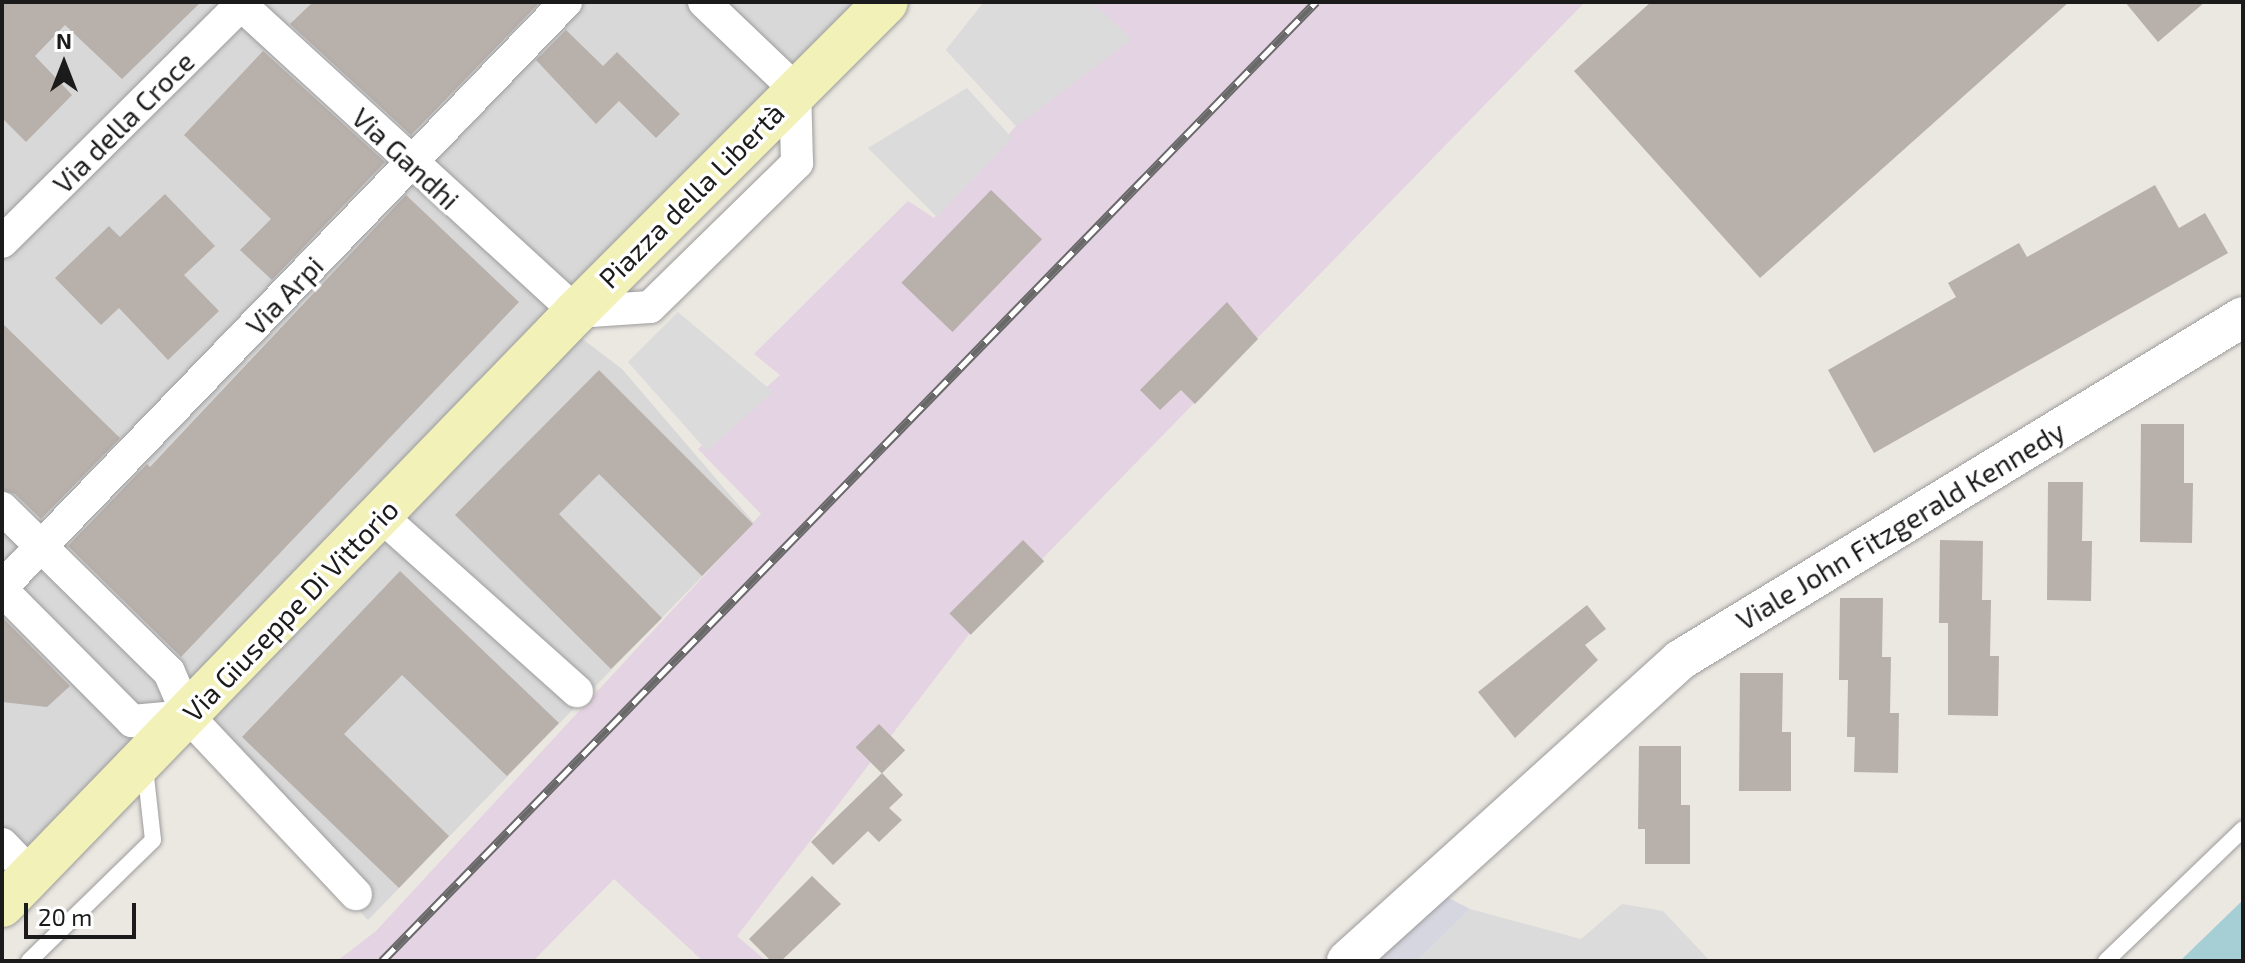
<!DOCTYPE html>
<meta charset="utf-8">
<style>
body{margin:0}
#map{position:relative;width:2245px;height:963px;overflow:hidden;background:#ebe7e1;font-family:"Exo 2",sans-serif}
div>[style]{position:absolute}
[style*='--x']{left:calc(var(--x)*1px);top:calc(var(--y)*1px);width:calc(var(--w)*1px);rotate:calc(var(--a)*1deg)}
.residential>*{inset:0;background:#d9d8d8}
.industrial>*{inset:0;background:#e4d3e2}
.parking>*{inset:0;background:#dbdbdb}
.plaza>*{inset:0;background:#d6d6e1}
.water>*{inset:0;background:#a5ced5}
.building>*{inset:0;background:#b8b0ab;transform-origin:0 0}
.roads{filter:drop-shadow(0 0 2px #9c9c9c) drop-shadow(0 0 2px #9c9c9c)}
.service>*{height:16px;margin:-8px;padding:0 8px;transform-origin:8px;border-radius:8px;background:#fff}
.minor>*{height:32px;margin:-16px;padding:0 16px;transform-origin:16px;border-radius:16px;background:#fff}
.tertiary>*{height:40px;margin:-20px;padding:0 20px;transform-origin:20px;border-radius:20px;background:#fff}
.secondary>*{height:44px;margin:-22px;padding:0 22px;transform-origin:22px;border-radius:22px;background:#f2f1b8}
.rail>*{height:9px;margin-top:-4.5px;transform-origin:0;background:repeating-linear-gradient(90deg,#fff 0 18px,#696969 0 36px);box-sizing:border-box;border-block:2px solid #696969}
span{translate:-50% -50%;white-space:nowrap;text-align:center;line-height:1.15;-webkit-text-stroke:7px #fff;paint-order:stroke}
.street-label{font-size:28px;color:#1b1b1b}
.frame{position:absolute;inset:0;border:4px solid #1b1b1b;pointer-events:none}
.north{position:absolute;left:24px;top:24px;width:80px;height:80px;-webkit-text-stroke:6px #fff;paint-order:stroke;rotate:0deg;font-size:22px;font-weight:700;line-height:32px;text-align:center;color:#1b1b1b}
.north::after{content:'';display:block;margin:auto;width:28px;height:36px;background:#1b1b1b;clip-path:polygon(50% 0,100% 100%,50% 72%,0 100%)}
.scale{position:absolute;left:24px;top:903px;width:112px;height:36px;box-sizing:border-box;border:4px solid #1b1b1b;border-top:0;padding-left:10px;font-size:24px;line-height:28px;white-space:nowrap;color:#1b1b1b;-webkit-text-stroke:6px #fff;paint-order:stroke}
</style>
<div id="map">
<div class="residential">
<i style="clip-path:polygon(2px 2px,902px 2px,576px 334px,622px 369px,754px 523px,368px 920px,192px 728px,2px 912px)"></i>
</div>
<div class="industrial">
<i style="clip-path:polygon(984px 2px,1585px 2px,970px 633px,737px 936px,766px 961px,703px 961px,614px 879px,533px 961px,337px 961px,376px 931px,761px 514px,698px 449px,780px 375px,754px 354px,908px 201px,934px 218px,1016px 126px,946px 50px)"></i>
</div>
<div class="parking">
<i style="clip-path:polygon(984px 2px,1092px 2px,1132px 39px,1017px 126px,946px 50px)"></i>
<i style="clip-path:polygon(967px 88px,1012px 138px,937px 217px,868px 148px)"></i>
<i style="clip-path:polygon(678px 312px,773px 392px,707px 451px,628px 362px)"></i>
<i style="clip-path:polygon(1622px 904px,1663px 911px,1710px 961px,1417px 961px,1470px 909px,1581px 939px)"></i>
</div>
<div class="plaza">
<i style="clip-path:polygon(1445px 896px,1470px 909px,1417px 961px,1378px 961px)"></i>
</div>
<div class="water">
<i style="clip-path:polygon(2243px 900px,2243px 961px,2180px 961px)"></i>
</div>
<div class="building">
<i style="clip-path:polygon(2px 2px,201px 2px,122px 79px,65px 25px,35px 56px,72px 95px,26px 142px,2px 118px)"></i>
<i style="clip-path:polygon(313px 2px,540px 2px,411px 135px,290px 24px)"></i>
<i style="clip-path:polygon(1651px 2px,2069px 2px,1760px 278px,1574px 71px)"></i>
<i style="clip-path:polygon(2125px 2px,2205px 2px,2158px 42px)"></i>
<i style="clip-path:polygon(566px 30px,603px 66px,617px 52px,680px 114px,656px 138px,619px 101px,596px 124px,536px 60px)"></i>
<i style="clip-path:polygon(263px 51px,385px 162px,272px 280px,240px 250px,271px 219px,184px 135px)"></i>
<i style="clip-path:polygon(2155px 185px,2179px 228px,2205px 213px,2228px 253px,1874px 453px,1828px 370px,1956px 297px,1948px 283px,2019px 243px,2027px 257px)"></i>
<i style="left:991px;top:190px;width:71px;height:129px;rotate:44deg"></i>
<i style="clip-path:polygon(165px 194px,215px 246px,184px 275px,219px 311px,168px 360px,119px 308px,101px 325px,55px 278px,109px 226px,120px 237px)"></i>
<i style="clip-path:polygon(406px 195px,519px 302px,181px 657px,68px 546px,147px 464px,150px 467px)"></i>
<i style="clip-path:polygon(1227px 302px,1258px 339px,1195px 404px,1181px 390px,1160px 410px,1140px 390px)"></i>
<i style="clip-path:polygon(2px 323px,120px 438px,41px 519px,15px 494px,2px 490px)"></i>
<i style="clip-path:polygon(599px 370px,753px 524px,702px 576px,599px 474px,559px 514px,662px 618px,611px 669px,455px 515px)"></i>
<i style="clip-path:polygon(2141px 424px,2184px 424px,2184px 483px,2193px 483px,2192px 543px,2140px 542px)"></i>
<i style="clip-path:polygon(2048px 482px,2083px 482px,2082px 541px,2092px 541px,2091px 601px,2047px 600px)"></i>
<i style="left:1023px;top:540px;width:30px;height:104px;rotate:45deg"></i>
<i style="clip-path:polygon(1940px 540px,1983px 541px,1982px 600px,1991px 600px,1990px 656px,1999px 656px,1998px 716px,1948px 715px,1948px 623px,1939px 623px)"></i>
<i style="clip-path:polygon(400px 571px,559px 723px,507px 776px,402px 675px,344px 734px,449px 836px,399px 888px,242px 737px)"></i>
<i style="clip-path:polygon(1840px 598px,1883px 598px,1882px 657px,1891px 657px,1890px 713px,1899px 713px,1898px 773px,1854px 772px,1855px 737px,1847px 737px,1848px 680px,1839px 680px)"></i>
<i style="clip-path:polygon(1587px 605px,1606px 629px,1585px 645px,1598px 660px,1515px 738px,1478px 692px)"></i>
<i style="clip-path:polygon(2px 617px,70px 686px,47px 707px,2px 702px)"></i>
<i style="clip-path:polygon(1740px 673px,1783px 673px,1782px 732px,1791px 732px,1791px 791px,1739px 791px)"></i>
<i style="left:879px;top:724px;width:37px;height:33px;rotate:45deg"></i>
<i style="clip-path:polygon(1639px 746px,1681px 746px,1681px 805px,1690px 805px,1690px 864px,1645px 864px,1645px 829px,1638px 829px)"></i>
<i style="clip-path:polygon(882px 773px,903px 795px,889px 808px,902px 820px,879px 842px,868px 831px,833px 865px,811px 842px)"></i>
<i style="clip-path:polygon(812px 876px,841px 904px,781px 961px,771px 961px,749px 939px)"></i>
</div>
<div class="roads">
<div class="service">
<i style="--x:29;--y:961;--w:173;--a:-44.3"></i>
<i style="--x:153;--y:840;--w:72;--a:-96.3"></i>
<i style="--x:2106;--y:961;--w:190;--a:-43.9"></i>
</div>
<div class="minor">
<i style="--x:238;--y:2;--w:459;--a:42.5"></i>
<i style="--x:576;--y:312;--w:74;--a:-3.9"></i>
<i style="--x:650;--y:307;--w:206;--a:-44.4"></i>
<i style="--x:797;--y:163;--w:74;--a:-91.5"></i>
<i style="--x:795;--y:89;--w:126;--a:-136.3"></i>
<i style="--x:2;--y:242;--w:341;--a:-44.8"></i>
<i style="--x:2;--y:508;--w:234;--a:44.5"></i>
<i style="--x:169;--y:672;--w:48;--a:66.6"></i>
<i style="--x:188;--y:716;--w:245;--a:46.7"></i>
<i style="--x:381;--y:516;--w:263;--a:41.8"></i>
<i style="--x:2;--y:587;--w:813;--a:-46.05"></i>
<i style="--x:2;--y:590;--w:185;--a:45.2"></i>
<i style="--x:132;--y:721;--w:56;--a:-5.1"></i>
<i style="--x:2;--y:844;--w:43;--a:45.9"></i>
</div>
<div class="tertiary">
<i style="--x:1347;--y:961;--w:449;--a:-42.1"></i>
<i style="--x:1680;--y:660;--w:659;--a:-31.35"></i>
</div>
<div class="secondary">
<i style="--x:2;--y:905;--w:825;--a:-45.93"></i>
<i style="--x:576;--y:312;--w:438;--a:-45"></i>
</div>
</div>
<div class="rail">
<i style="--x:382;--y:961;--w:1339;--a:-45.76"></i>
</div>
<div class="street-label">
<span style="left:123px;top:122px;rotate:-45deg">Via della Croce</span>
<span style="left:406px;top:158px;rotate:43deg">Via Gandhi</span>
<span style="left:691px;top:195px;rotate:-45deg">Piazza della Libertà</span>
<span style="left:284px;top:295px;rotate:-46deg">Via Arpi</span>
<span style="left:1900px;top:525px;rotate:-31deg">Viale John Fitzgerald Kennedy</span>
<span style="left:290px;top:610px;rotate:-46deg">Via Giuseppe Di Vittorio</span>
</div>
<div class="frame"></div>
<div class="north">N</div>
<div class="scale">20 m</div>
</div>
